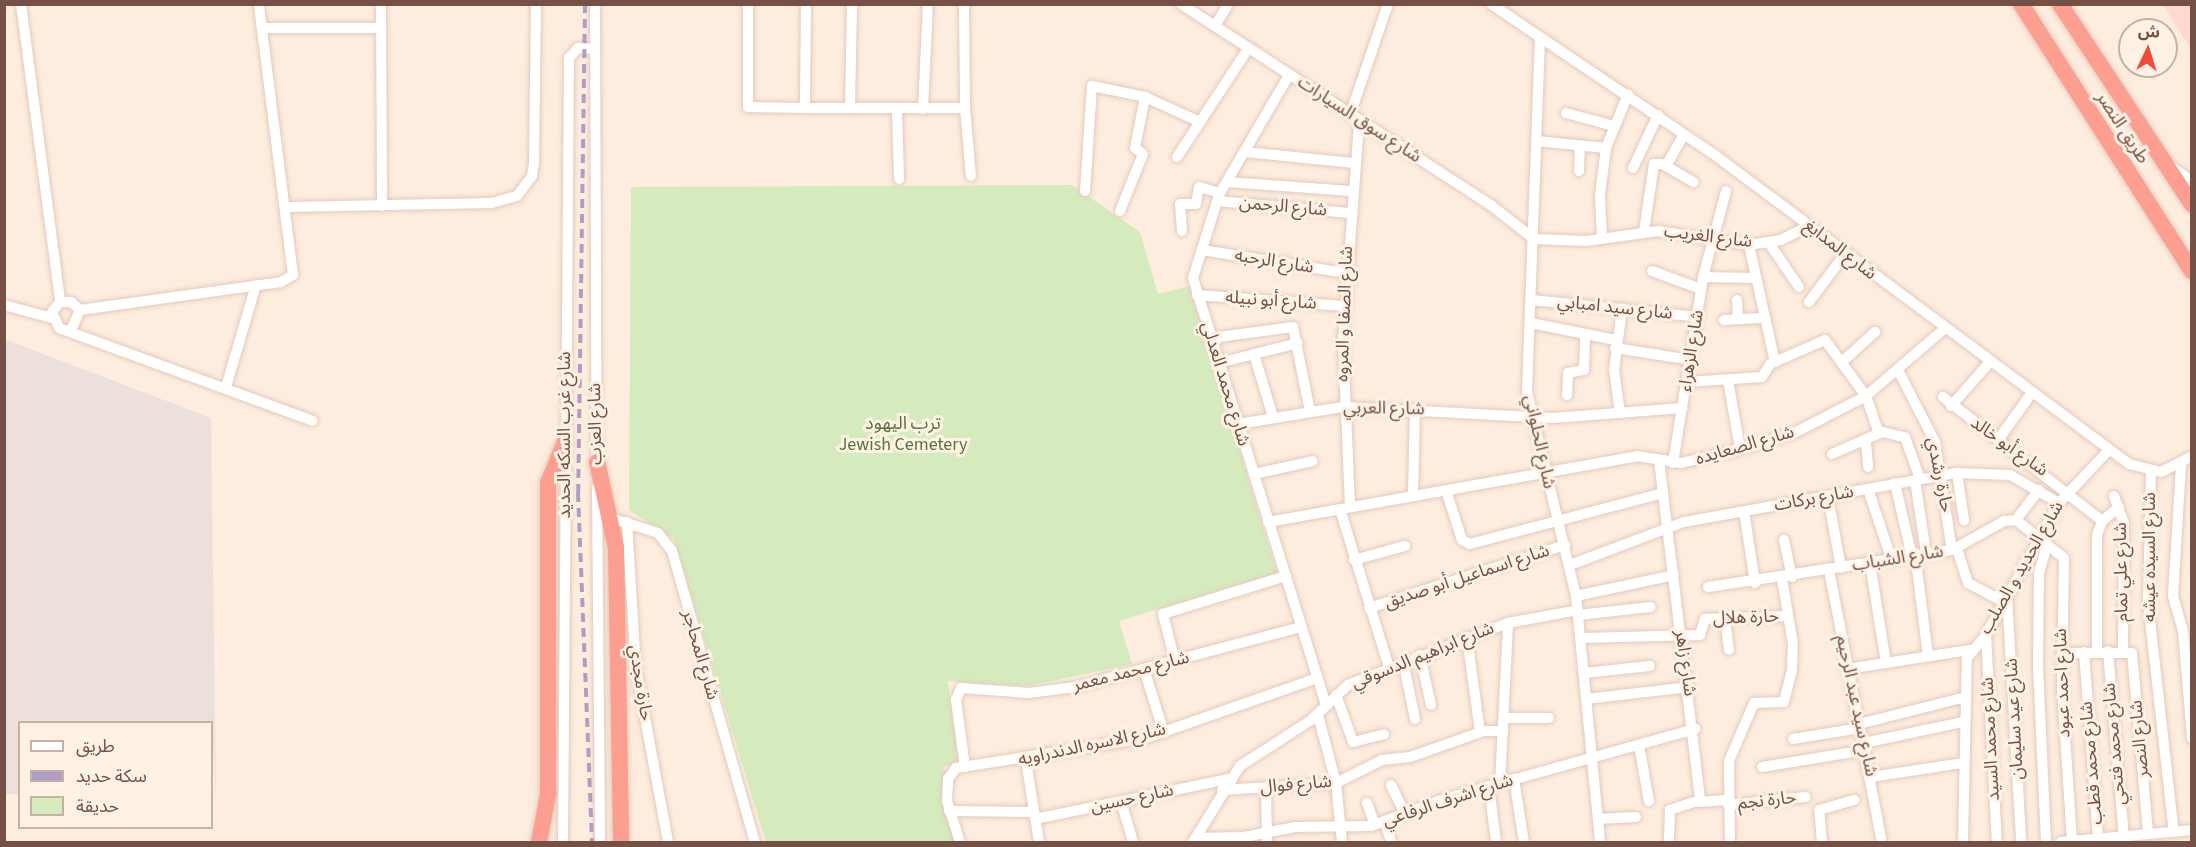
<!DOCTYPE html>
<meta charset="utf-8">
<style>
body{margin:0}
#map{position:relative;width:2196px;height:847px;overflow:hidden;background:#fdedde;font-family:"Source Sans 3","Noto Sans Arabic",sans-serif}
div>[style]{position:absolute}
[style*='--x']{left:calc(var(--x)*1px);top:calc(var(--y)*1px);width:calc(var(--w)*1px);rotate:calc(var(--a)*1deg)}
.commercial>*{inset:0;background:#ffd9d1}
.industrial>*{inset:0;background:#ebe0db}
.green>*{inset:0;background:#d5ebbd}
.roads{filter:drop-shadow(0 0 2px #e3cabd) drop-shadow(0 0 2px #e3cabd)}
.minor>*{height:10px;margin:-5px;padding:0 5px;transform-origin:5px;border-radius:5px;background:#fff}
.highway>*{height:16px;margin:-8px;padding:0 8px;transform-origin:8px;border-radius:8px;background:#fc9f91}
.rail>*{height:4px;margin-top:-2px;transform-origin:0;background:repeating-linear-gradient(90deg,#ae9ec6 0 9px,transparent 0 15px)}
span{translate:-50% -50%;white-space:nowrap;text-align:center;line-height:1.15;-webkit-text-stroke:6px #fff2e5;paint-order:stroke}
.street-label{font-size:18px;color:#745045}
.park-label{font-size:18px;color:#53753b}
.frame{position:absolute;inset:0;border:6px solid #745045;pointer-events:none}
.legend{position:absolute;left:18px;top:721px;width:195px;height:108px;box-sizing:border-box;background:#fff2e5;border:2px solid #c7b1a5;margin:0;padding:8px 10px;list-style:none;font-size:18px;color:#745045}
.legend li{display:flex;align-items:center;gap:12px;height:30px}
.legend b{width:30px;border:2px solid #c7b1a5}
.north{position:absolute;left:2118px;top:18px;width:60px;height:60px;box-sizing:border-box;background:#fff2e5;border:2px solid #c7b1a5;border-radius:50%;rotate:4deg;font-size:16px;font-weight:700;line-height:24px;text-align:center;color:#745045}
.north::after{content:'';display:block;margin:auto;width:21px;height:27px;background:#ef4c3c;clip-path:polygon(50% 0,100% 100%,50% 72%,0 100%)}
</style>
<div id="map">
<div class="commercial">
<i style="clip-path:polygon(2163px 5px,2191px 5px,2191px 49px)"></i>
</div>
<div class="industrial">
<i style="clip-path:polygon(4px 339px,211px 418px,216px 802px,212px 722px,20px 722px,19px 794px,5px 794px)"></i>
</div>
<div class="green">
<i style="clip-path:polygon(1072px 185px,1140px 232px,1158px 294px,1189px 286px,1277px 573px,1119px 621px,1132px 664px,1028px 686px,948px 681px,958px 761px,944px 767px,946px 810px,957px 842px,766px 842px,674px 539px,629px 510px,631px 187px)"></i>
</div>
<div class="roads">
<div class="minor">
<i style="--x:21;--y:4;--w:301;--a:82.5"></i>
<i style="--x:381;--y:4;--w:202;--a:89.7"></i>
<i style="--x:595;--y:4;--w:462;--a:89.8"></i>
<i style="--x:748;--y:4;--w:103;--a:90"></i>
<i style="--x:748;--y:107;--w:57;--a:1"></i>
<i style="--x:806;--y:4;--w:104;--a:90.6"></i>
<i style="--x:805;--y:108;--w:160;--a:0"></i>
<i style="--x:965;--y:108;--w:68;--a:85"></i>
<i style="--x:964;--y:4;--w:104;--a:89.4"></i>
<i style="--x:1181;--y:4;--w:371;--a:33"></i>
<i style="--x:1492;--y:206;--w:53;--a:38.2"></i>
<i style="--x:1534;--y:239;--w:52;--a:2.2"></i>
<i style="--x:1586;--y:241;--w:73;--a:-7.9"></i>
<i style="--x:1658;--y:231;--w:92;--a:8.7"></i>
<i style="--x:1749;--y:245;--w:32;--a:-9"></i>
<i style="--x:1781;--y:240;--w:31;--a:-27"></i>
<i style="--x:1491;--y:4;--w:272;--a:34"></i>
<i style="--x:1716;--y:156;--w:515;--a:36.71"></i>
<i style="--x:2129;--y:464;--w:33;--a:14"></i>
<i style="--x:2161;--y:472;--w:35;--a:-27"></i>
<i style="--x:1215;--y:26;--w:26;--a:-59"></i>
<i style="--x:262;--y:28;--w:119;--a:0"></i>
<i style="--x:1540;--y:37;--w:355;--a:92.1"></i>
<i style="--x:1527;--y:392;--w:210;--a:76.5"></i>
<i style="--x:1576;--y:596;--w:247;--a:84.4"></i>
<i style="--x:1289;--y:75;--w:139;--a:120.3"></i>
<i style="--x:1219;--y:195;--w:87;--a:107.4"></i>
<i style="--x:1193;--y:278;--w:448;--a:72.7"></i>
<i style="--x:850;--y:108;--w:104;--a:-88.9"></i>
<i style="--x:897;--y:108;--w:71;--a:88.4"></i>
<i style="--x:923;--y:109;--w:105;--a:-87.3"></i>
<i style="--x:1566;--y:113;--w:50;--a:15.2"></i>
<i style="--x:1350;--y:115;--w:117;--a:-71.1"></i>
<i style="--x:1537;--y:141;--w:69;--a:5.8"></i>
<i style="--x:1245;--y:152;--w:109;--a:5.8"></i>
<i style="--x:1177;--y:157;--w:129;--a:-56.7"></i>
<i style="--x:1664;--y:165;--w:34;--a:30"></i>
<i style="--x:2172;--y:167;--w:24;--a:35"></i>
<i style="--x:1633;--y:168;--w:59;--a:-64.7"></i>
<i style="--x:1579;--y:171;--w:25;--a:-88"></i>
<i style="--x:1227;--y:182;--w:124;--a:4.2"></i>
<i style="--x:1085;--y:191;--w:105;--a:-86.2"></i>
<i style="--x:1092;--y:86;--w:54;--a:11.7"></i>
<i style="--x:1145;--y:97;--w:60;--a:24.4"></i>
<i style="--x:1217;--y:201;--w:133;--a:5.2"></i>
<i style="--x:288;--y:207;--w:204;--a:-1.1"></i>
<i style="--x:492;--y:203;--w:26;--a:-16"></i>
<i style="--x:517;--y:196;--w:25;--a:-53"></i>
<i style="--x:532;--y:176;--w:13;--a:-81"></i>
<i style="--x:534;--y:163;--w:159;--a:-89.3"></i>
<i style="--x:1120;--y:211;--w:61;--a:-68"></i>
<i style="--x:1143;--y:154;--w:10;--a:-143"></i>
<i style="--x:1135;--y:148;--w:52;--a:-78.9"></i>
<i style="--x:1182;--y:231;--w:27;--a:-94"></i>
<i style="--x:1180;--y:204;--w:16;--a:0"></i>
<i style="--x:1196;--y:204;--w:17;--a:-80"></i>
<i style="--x:1199;--y:187;--w:22;--a:16"></i>
<i style="--x:1644;--y:231;--w:68;--a:-81.5"></i>
<i style="--x:1654;--y:164;--w:13;--a:0"></i>
<i style="--x:1667;--y:164;--w:34;--a:-60"></i>
<i style="--x:1602;--y:238;--w:43;--a:-92.7"></i>
<i style="--x:1600;--y:195;--w:47;--a:-82.7"></i>
<i style="--x:1606;--y:148;--w:58;--a:-67.8"></i>
<i style="--x:1769;--y:243;--w:53;--a:55.7"></i>
<i style="--x:1749;--y:245;--w:120;--a:77.5"></i>
<i style="--x:1202;--y:250;--w:146;--a:9.1"></i>
<i style="--x:1652;--y:271;--w:52;--a:20.2"></i>
<i style="--x:1703;--y:277;--w:53;--a:1.1"></i>
<i style="--x:1197;--y:295;--w:147;--a:4.3"></i>
<i style="--x:1532;--y:300;--w:167;--a:5.8"></i>
<i style="--x:1737;--y:300;--w:19;--a:87"></i>
<i style="--x:1809;--y:302;--w:60;--a:-53.1"></i>
<i style="--x:4;--y:305;--w:50;--a:15.2"></i>
<i style="--x:80;--y:310;--w:203;--a:-7.9"></i>
<i style="--x:281;--y:282;--w:14;--a:-30"></i>
<i style="--x:293;--y:275;--w:273;--a:-97.2"></i>
<i style="--x:1724;--y:320;--w:37;--a:-3"></i>
<i style="--x:1531;--y:323;--w:86;--a:11.4"></i>
<i style="--x:72;--y:328;--w:20;--a:-66"></i>
<i style="--x:80;--y:310;--w:12;--a:-138"></i>
<i style="--x:71;--y:302;--w:11;--a:180"></i>
<i style="--x:60;--y:302;--w:13;--a:129"></i>
<i style="--x:52;--y:312;--w:17;--a:66"></i>
<i style="--x:59;--y:328;--w:270;--a:20.1"></i>
<i style="--x:1211;--y:338;--w:83;--a:-7.6"></i>
<i style="--x:1293;--y:327;--w:86;--a:78.6"></i>
<i style="--x:1615;--y:348;--w:78;--a:8.9"></i>
<i style="--x:1254;--y:354;--w:66;--a:73.2"></i>
<i style="--x:1842;--y:362;--w:45;--a:-42.3"></i>
<i style="--x:1219;--y:363;--w:81;--a:-14.2"></i>
<i style="--x:1899;--y:372;--w:79;--a:62.8"></i>
<i style="--x:1935;--y:442;--w:109;--a:81.1"></i>
<i style="--x:1728;--y:380;--w:70;--a:80.1"></i>
<i style="--x:1687;--y:382;--w:75;--a:-3.8"></i>
<i style="--x:1762;--y:377;--w:15;--a:-58"></i>
<i style="--x:1770;--y:364;--w:60;--a:-23.6"></i>
<i style="--x:1825;--y:340;--w:69;--a:53.8"></i>
<i style="--x:1866;--y:396;--w:37;--a:71"></i>
<i style="--x:1878;--y:431;--w:28;--a:13"></i>
<i style="--x:1905;--y:437;--w:45;--a:70.3"></i>
<i style="--x:226;--y:387;--w:106;--a:-73.6"></i>
<i style="--x:1567;--y:395;--w:22;--a:-87"></i>
<i style="--x:1568;--y:373;--w:16;--a:-11"></i>
<i style="--x:1584;--y:370;--w:36;--a:-88"></i>
<i style="--x:1943;--y:397;--w:202;--a:37.9"></i>
<i style="--x:1951;--y:406;--w:57;--a:-48.5"></i>
<i style="--x:1620;--y:413;--w:43;--a:-97.9"></i>
<i style="--x:1614;--y:370;--w:62;--a:-82.5"></i>
<i style="--x:1238;--y:424;--w:106;--a:-9.2"></i>
<i style="--x:1343;--y:407;--w:210;--a:3"></i>
<i style="--x:1553;--y:418;--w:130;--a:-4.4"></i>
<i style="--x:1998;--y:440;--w:57;--a:-54.3"></i>
<i style="--x:1866;--y:442;--w:25;--a:85"></i>
<i style="--x:1832;--y:454;--w:52;--a:-23.6"></i>
<i style="--x:1659;--y:460;--w:342;--a:83.1"></i>
<i style="--x:1700;--y:800;--w:32;--a:162"></i>
<i style="--x:1670;--y:810;--w:32;--a:92"></i>
<i style="--x:1673;--y:463;--w:188;--a:-80.8"></i>
<i style="--x:1703;--y:277;--w:89;--a:-75"></i>
<i style="--x:2181;--y:465;--w:131;--a:93.5"></i>
<i style="--x:2173;--y:596;--w:36;--a:74"></i>
<i style="--x:2183;--y:631;--w:108;--a:85.2"></i>
<i style="--x:2151;--y:472;--w:130;--a:91.3"></i>
<i style="--x:2148;--y:602;--w:231;--a:83.6"></i>
<i style="--x:1957;--y:473;--w:48;--a:81.5"></i>
<i style="--x:1254;--y:474;--w:60;--a:-12.4"></i>
<i style="--x:1915;--y:480;--w:74;--a:81.4"></i>
<i style="--x:1895;--y:483;--w:72;--a:77.1"></i>
<i style="--x:597;--y:488;--w:354;--a:89.5"></i>
<i style="--x:1868;--y:489;--w:73;--a:71.6"></i>
<i style="--x:1446;--y:490;--w:52;--a:72.3"></i>
<i style="--x:1462;--y:540;--w:9;--a:27"></i>
<i style="--x:1470;--y:544;--w:200;--a:-14.8"></i>
<i style="--x:1413;--y:495;--w:86;--a:-88.7"></i>
<i style="--x:2114;--y:496;--w:30;--a:70"></i>
<i style="--x:2124;--y:524;--w:126;--a:90.5"></i>
<i style="--x:1828;--y:497;--w:72;--a:79.6"></i>
<i style="--x:1350;--y:507;--w:166;--a:-92.4"></i>
<i style="--x:1343;--y:341;--w:221;--a:-85.8"></i>
<i style="--x:1340;--y:509;--w:165;--a:72.8"></i>
<i style="--x:1744;--y:511;--w:73;--a:81.3"></i>
<i style="--x:607;--y:517;--w:53;--a:17.4"></i>
<i style="--x:658;--y:533;--w:23;--a:52"></i>
<i style="--x:672;--y:551;--w:303;--a:74.1"></i>
<i style="--x:2016;--y:520;--w:38;--a:-53"></i>
<i style="--x:627;--y:522;--w:147;--a:86.5"></i>
<i style="--x:636;--y:669;--w:176;--a:79.5"></i>
<i style="--x:1268;--y:522;--w:375;--a:-10.1"></i>
<i style="--x:1637;--y:456;--w:45;--a:9"></i>
<i style="--x:1681;--y:463;--w:61;--a:-13.3"></i>
<i style="--x:1740;--y:449;--w:56;--a:-16.5"></i>
<i style="--x:1794;--y:433;--w:81;--a:-27.2"></i>
<i style="--x:1866;--y:396;--w:101;--a:-40.6"></i>
<i style="--x:1784;--y:540;--w:38;--a:78"></i>
<i style="--x:1957;--y:549;--w:36;--a:72"></i>
<i style="--x:1968;--y:583;--w:41;--a:27.8"></i>
<i style="--x:1915;--y:553;--w:104;--a:82.8"></i>
<i style="--x:1354;--y:560;--w:53;--a:-15.4"></i>
<i style="--x:1870;--y:563;--w:101;--a:80.9"></i>
<i style="--x:1570;--y:565;--w:122;--a:-20.7"></i>
<i style="--x:1684;--y:522;--w:277;--a:-10.2"></i>
<i style="--x:1957;--y:473;--w:53;--a:2.2"></i>
<i style="--x:2010;--y:475;--w:56;--a:29.7"></i>
<i style="--x:1829;--y:570;--w:277;--a:79"></i>
<i style="--x:1708;--y:587;--w:247;--a:-8.6"></i>
<i style="--x:1952;--y:550;--w:60;--a:-29.1"></i>
<i style="--x:2004;--y:521;--w:12;--a:-5"></i>
<i style="--x:2016;--y:520;--w:61;--a:38.4"></i>
<i style="--x:2064;--y:558;--w:132;--a:90.9"></i>
<i style="--x:2062;--y:690;--w:151;--a:86.2"></i>
<i style="--x:1576;--y:596;--w:100;--a:-12.1"></i>
<i style="--x:2007;--y:596;--w:246;--a:86.7"></i>
<i style="--x:1369;--y:608;--w:206;--a:-17.8"></i>
<i style="--x:1578;--y:615;--w:73;--a:-6.3"></i>
<i style="--x:1725;--y:618;--w:32;--a:83"></i>
<i style="--x:1986;--y:635;--w:207;--a:87"></i>
<i style="--x:1467;--y:637;--w:96;--a:82.2"></i>
<i style="--x:1582;--y:638;--w:118;--a:-1.5"></i>
<i style="--x:1700;--y:635;--w:17;--a:-73"></i>
<i style="--x:1705;--y:619;--w:83;--a:-2.1"></i>
<i style="--x:2097;--y:651;--w:116;--a:-90"></i>
<i style="--x:2097;--y:535;--w:15;--a:-70"></i>
<i style="--x:2102;--y:521;--w:22;--a:-39"></i>
<i style="--x:2108;--y:651;--w:186;--a:85.1"></i>
<i style="--x:2084;--y:652;--w:188;--a:85.7"></i>
<i style="--x:2062;--y:653;--w:70;--a:0"></i>
<i style="--x:2132;--y:653;--w:182;--a:84.9"></i>
<i style="--x:1420;--y:655;--w:51;--a:77.6"></i>
<i style="--x:1175;--y:661;--w:49;--a:-104.3"></i>
<i style="--x:1163;--y:614;--w:129;--a:-17.2"></i>
<i style="--x:1403;--y:661;--w:59;--a:78.3"></i>
<i style="--x:1144;--y:669;--w:67;--a:72.6"></i>
<i style="--x:1847;--y:669;--w:124;--a:-8.8"></i>
<i style="--x:1584;--y:673;--w:66;--a:-6.1"></i>
<i style="--x:1336;--y:695;--w:50;--a:70.1"></i>
<i style="--x:1353;--y:742;--w:32;--a:-14"></i>
<i style="--x:1586;--y:699;--w:104;--a:-6.6"></i>
<i style="--x:1318;--y:715;--w:70;--a:75.2"></i>
<i style="--x:1336;--y:783;--w:59;--a:84.2"></i>
<i style="--x:1504;--y:718;--w:45;--a:0"></i>
<i style="--x:1859;--y:724;--w:106;--a:-14.2"></i>
<i style="--x:1793;--y:739;--w:68;--a:-9.3"></i>
<i style="--x:1864;--y:743;--w:100;--a:-12.1"></i>
<i style="--x:1639;--y:745;--w:57;--a:79.9"></i>
<i style="--x:1026;--y:760;--w:83;--a:81"></i>
<i style="--x:965;--y:767;--w:68;--a:-97.7"></i>
<i style="--x:956;--y:700;--w:13;--a:-67"></i>
<i style="--x:961;--y:688;--w:68;--a:4.2"></i>
<i style="--x:1029;--y:693;--w:46;--a:-7.4"></i>
<i style="--x:1075;--y:687;--w:234;--a:-14.9"></i>
<i style="--x:1762;--y:767;--w:105;--a:-9.3"></i>
<i style="--x:1871;--y:777;--w:92;--a:-8.7"></i>
<i style="--x:1514;--y:779;--w:64;--a:81"></i>
<i style="--x:1500;--y:783;--w:160;--a:-87.1"></i>
<i style="--x:1391;--y:785;--w:32;--a:64"></i>
<i style="--x:1489;--y:786;--w:56;--a:82.9"></i>
<i style="--x:1266;--y:788;--w:54;--a:88.9"></i>
<i style="--x:1222;--y:790;--w:114;--a:-3.5"></i>
<i style="--x:1336;--y:783;--w:51;--a:-26.6"></i>
<i style="--x:1382;--y:760;--w:28;--a:-6"></i>
<i style="--x:1410;--y:757;--w:78;--a:-19.4"></i>
<i style="--x:1484;--y:731;--w:19;--a:0"></i>
<i style="--x:1121;--y:801;--w:43;--a:73.7"></i>
<i style="--x:1699;--y:802;--w:28;--a:-4"></i>
<i style="--x:1367;--y:803;--w:23;--a:70"></i>
<i style="--x:1728;--y:805;--w:78;--a:-5.9"></i>
<i style="--x:949;--y:811;--w:85;--a:0.7"></i>
<i style="--x:1035;--y:819;--w:198;--a:-11.7"></i>
<i style="--x:1598;--y:819;--w:38;--a:-3"></i>
<i style="--x:1385;--y:822;--w:21;--a:73"></i>
<i style="--x:1196;--y:838;--w:48;--a:-1.2"></i>
<i style="--x:1244;--y:837;--w:52;--a:-11.1"></i>
<i style="--x:1295;--y:827;--w:76;--a:-0.8"></i>
<i style="--x:1371;--y:826;--w:78;--a:-20.3"></i>
<i style="--x:1444;--y:799;--w:261;--a:-15.6"></i>
<i style="--x:563;--y:842;--w:784;--a:-89.56"></i>
<i style="--x:569;--y:58;--w:13;--a:-48"></i>
<i style="--x:578;--y:48;--w:17;--a:3"></i>
<i style="--x:960;--y:842;--w:43;--a:-107.6"></i>
<i style="--x:947;--y:801;--w:22;--a:-87"></i>
<i style="--x:948;--y:779;--w:14;--a:-54"></i>
<i style="--x:956;--y:768;--w:192;--a:-9"></i>
<i style="--x:1146;--y:738;--w:181;--a:-19.3"></i>
<i style="--x:1193;--y:842;--w:89;--a:-58.3"></i>
<i style="--x:1240;--y:766;--w:85;--a:-32.9"></i>
<i style="--x:1311;--y:720;--w:51;--a:-43.4"></i>
<i style="--x:1348;--y:685;--w:172;--a:-21.2"></i>
<i style="--x:1508;--y:623;--w:71;--a:-10.5"></i>
<i style="--x:1730;--y:842;--w:81;--a:-90.7"></i>
<i style="--x:1729;--y:761;--w:63;--a:-66.7"></i>
<i style="--x:1754;--y:703;--w:30;--a:-2"></i>
<i style="--x:1784;--y:702;--w:32;--a:-76"></i>
<i style="--x:1792;--y:671;--w:27;--a:-88"></i>
<i style="--x:1793;--y:644;--w:66;--a:-99.6"></i>
<i style="--x:1822;--y:842;--w:32;--a:-95"></i>
<i style="--x:1819;--y:810;--w:37;--a:-16"></i>
<i style="--x:1963;--y:842;--w:184;--a:-88.8"></i>
<i style="--x:1967;--y:658;--w:30;--a:-50"></i>
<i style="--x:1986;--y:635;--w:151;--a:-61.1"></i>
<i style="--x:2059;--y:503;--w:73;--a:-46.7"></i>
<i style="--x:2046;--y:842;--w:176;--a:-92.6"></i>
<i style="--x:2038;--y:666;--w:93;--a:-89.4"></i>
<i style="--x:2039;--y:573;--w:29;--a:-74"></i>
<i style="--x:2061;--y:842;--w:132;--a:-5.2"></i>
</div>
<div class="highway">
<i style="--x:2021;--y:4;--w:317;--a:57.4"></i>
<i style="--x:2060;--y:4;--w:240;--a:56.6"></i>
<i style="--x:597;--y:462;--w:88;--a:77.5"></i>
<i style="--x:616;--y:548;--w:294;--a:89"></i>
<i style="--x:539;--y:842;--w:48;--a:-79.2"></i>
<i style="--x:548;--y:795;--w:312;--a:-90"></i>
<i style="--x:548;--y:483;--w:44;--a:-67.5"></i>
</div>
</div>
<div class="rail">
<i style="--x:585;--y:4;--w:489;--a:90.8"></i>
<i style="--x:578;--y:493;--w:349;--a:87.7"></i>
</div>
<div class="street-label">
<span style="left:1359px;top:120px;rotate:33deg">شارع سوق السيارات</span>
<span style="left:2122px;top:128px;rotate:57deg">طريق النصر</span>
<span style="left:1283px;top:207px;rotate:5deg">شارع الرحمن</span>
<span style="left:1708px;top:237px;rotate:7deg">شارع الغريب</span>
<span style="left:1840px;top:250px;rotate:38deg">شارع المدابغ</span>
<span style="left:1274px;top:262px;rotate:9deg">شارع الرحبه</span>
<span style="left:1271px;top:301px;rotate:4deg">شارع أبو نبيله</span>
<span style="left:1615px;top:308px;rotate:6deg">شارع سيد امبابي</span>
<span style="left:1345px;top:314px;rotate:-88deg">شارع الصفا و المروه</span>
<span style="left:1692px;top:351px;rotate:-81deg">شارع الزهراء</span>
<span style="left:1225px;top:384px;rotate:73deg">شارع محمد العدلي</span>
<span style="left:1384px;top:409px;rotate:1deg">شارع العربي</span>
<span style="left:596px;top:424px;rotate:-91deg">شارع العزب</span>
<span style="left:565px;top:435px;rotate:-90deg">شارع غرب السكه الحديد</span>
<span style="left:1539px;top:442px;rotate:78deg">شارع الحلواني</span>
<span style="left:1745px;top:446px;rotate:-16deg">شارع الصعايده</span>
<span style="left:2009px;top:447px;rotate:35deg">شارع أبو خالد</span>
<span style="left:1939px;top:475px;rotate:79deg">حارة رشدي</span>
<span style="left:1814px;top:499px;rotate:-10deg">شارع بركات</span>
<span style="left:2150px;top:557px;rotate:-90deg">شارع السيده عيشه</span>
<span style="left:1898px;top:559px;rotate:-9deg">شارع الشباب</span>
<span style="left:2022px;top:568px;rotate:-60deg">شارع الحديد و الصلب</span>
<span style="left:2122px;top:572px;rotate:-91deg">شارع علي تمام</span>
<span style="left:1467px;top:577px;rotate:-18deg">شارع اسماعيل أبو صديق</span>
<span style="left:1746px;top:618px;rotate:-2deg">حارة هلال</span>
<span style="left:700px;top:655px;rotate:74deg">شارع المحاجر</span>
<span style="left:1423px;top:656px;rotate:-22deg">شارع ابراهيم الدسوقي</span>
<span style="left:1685px;top:663px;rotate:82deg">شارع زاهر</span>
<span style="left:1131px;top:672px;rotate:-14deg">شارع محمد معمر</span>
<span style="left:640px;top:683px;rotate:81deg">حارة مجدي</span>
<span style="left:2063px;top:683px;rotate:-92deg">شارع احمد عبود</span>
<span style="left:1856px;top:706px;rotate:78deg">شارع سيد عبد الرحيم</span>
<span style="left:2015px;top:719px;rotate:-93deg">شارع عيد سليمان</span>
<span style="left:1991px;top:739px;rotate:-93deg">شارع محمد السيد</span>
<span style="left:2140px;top:739px;rotate:-95deg">شارع النصر</span>
<span style="left:2115px;top:744px;rotate:-95deg">شارع محمد فتحي</span>
<span style="left:1092px;top:745px;rotate:-12deg">شارع الاسره الدندراويه</span>
<span style="left:2092px;top:763px;rotate:-95deg">شارع محمد قطب</span>
<span style="left:1296px;top:785px;rotate:-5deg">شارع فوال</span>
<span style="left:1132px;top:799px;rotate:-12deg">شارع حسين</span>
<span style="left:1448px;top:801px;rotate:-18deg">شارع اشرف الرفاعي</span>
<span style="left:1767px;top:801px;rotate:-6deg">حارة نجم</span>
</div>
<div class="park-label">
<span style="left:903px;top:435px">ترب اليهود<br>Jewish Cemetery</span>
</div>
<div class="frame"></div>
<ul class="legend">
<li><b style="height:8px;background:#fff"></b>طريق</li>
<li><b style="height:8px;background:#ae9ec6"></b>سكة حديد</li>
<li><b style="height:16px;background:#d5ebbd"></b>حديقة</li>
</ul>
<div class="north">ش</div>
</div>
